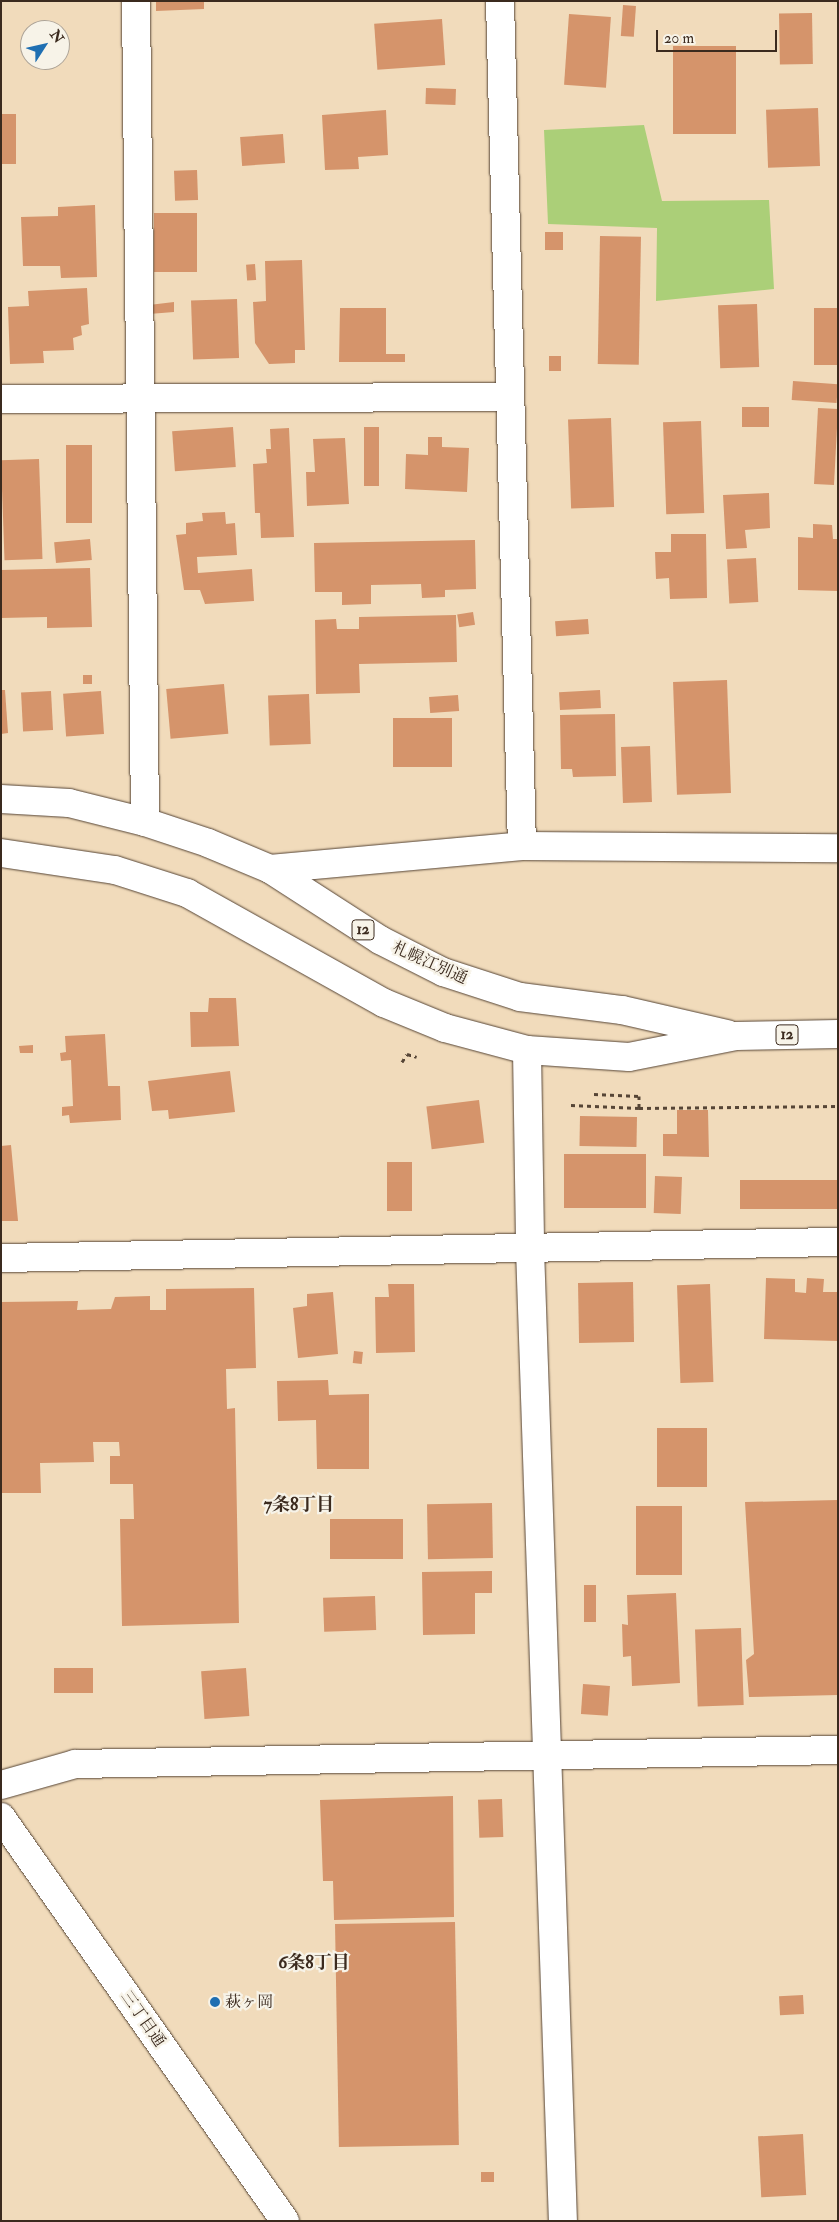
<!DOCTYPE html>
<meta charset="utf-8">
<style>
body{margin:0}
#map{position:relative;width:839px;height:2222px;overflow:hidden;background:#f1dbbb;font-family:"IM FELL Double Pica","Noto Serif JP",serif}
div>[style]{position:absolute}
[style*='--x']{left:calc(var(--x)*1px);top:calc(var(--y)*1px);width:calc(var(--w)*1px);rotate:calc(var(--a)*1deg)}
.green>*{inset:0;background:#abcf78}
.building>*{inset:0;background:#d5946b;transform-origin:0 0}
.path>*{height:3px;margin-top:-1.5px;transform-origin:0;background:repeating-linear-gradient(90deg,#564536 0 4px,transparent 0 8px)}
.roads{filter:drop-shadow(0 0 1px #564536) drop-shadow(0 0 1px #564536)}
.street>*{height:28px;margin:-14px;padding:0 14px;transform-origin:14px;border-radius:14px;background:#fff}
.secondary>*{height:28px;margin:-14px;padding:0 14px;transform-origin:14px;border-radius:14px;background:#fff}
.highway>*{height:28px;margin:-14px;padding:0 14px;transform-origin:14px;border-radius:14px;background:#fff}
.dots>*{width:14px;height:14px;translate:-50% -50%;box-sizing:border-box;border:2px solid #f7f3e8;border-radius:50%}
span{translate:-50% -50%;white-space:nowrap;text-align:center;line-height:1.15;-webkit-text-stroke:4.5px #f7f3e8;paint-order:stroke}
.shield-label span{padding:1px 4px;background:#f7f3e8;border:1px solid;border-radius:4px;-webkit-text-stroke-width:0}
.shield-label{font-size:15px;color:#3b2a1e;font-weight:700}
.street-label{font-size:16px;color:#3b2a1e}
.poi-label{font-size:16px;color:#3b2a1e}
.left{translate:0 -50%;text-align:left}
.neighbourhood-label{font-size:18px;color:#3b2a1e;font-weight:700}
.frame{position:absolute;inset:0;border:2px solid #3b2a1e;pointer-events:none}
.north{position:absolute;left:20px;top:20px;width:50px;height:50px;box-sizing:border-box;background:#f7f3e8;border:1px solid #aca397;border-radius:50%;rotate:55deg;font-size:14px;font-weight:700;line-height:20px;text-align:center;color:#3b2a1e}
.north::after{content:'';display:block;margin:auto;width:18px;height:22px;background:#1f6fb2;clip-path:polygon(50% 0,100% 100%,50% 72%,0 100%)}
.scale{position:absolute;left:656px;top:30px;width:121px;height:22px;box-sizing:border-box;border:2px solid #3b2a1e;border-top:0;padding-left:6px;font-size:15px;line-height:18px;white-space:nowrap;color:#3b2a1e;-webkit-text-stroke:4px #f7f3e8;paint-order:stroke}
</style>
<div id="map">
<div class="green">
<i style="clip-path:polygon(644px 125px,662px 201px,769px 200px,774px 289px,656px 301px,657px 228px,548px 224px,544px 130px)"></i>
</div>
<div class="building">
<i style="clip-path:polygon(156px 1px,204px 1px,204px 9px,156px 11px)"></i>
<i style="left:623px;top:5px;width:13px;height:31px;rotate:4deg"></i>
<i style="left:812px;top:13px;width:51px;height:33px;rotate:89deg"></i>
<i style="left:569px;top:14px;width:42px;height:71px;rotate:4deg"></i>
<i style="left:442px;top:19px;width:46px;height:68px;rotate:86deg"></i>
<i style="left:673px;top:46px;width:63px;height:88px"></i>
<i style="left:426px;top:88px;width:30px;height:16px;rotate:2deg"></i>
<i style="left:818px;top:108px;width:58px;height:52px;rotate:88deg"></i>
<i style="clip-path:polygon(386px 110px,388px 155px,358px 157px,359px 169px,325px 170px,322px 115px)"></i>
<i style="left:1px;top:114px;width:15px;height:50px"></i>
<i style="left:283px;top:134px;width:29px;height:43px;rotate:86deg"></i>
<i style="left:197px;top:170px;width:30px;height:23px;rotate:88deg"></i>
<i style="clip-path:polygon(95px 205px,97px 277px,61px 278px,60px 266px,23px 266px,21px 217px,58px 216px,58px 207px)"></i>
<i style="left:154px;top:213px;width:43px;height:59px"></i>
<i style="left:563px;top:232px;width:18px;height:18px;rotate:90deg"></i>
<i style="left:600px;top:236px;width:41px;height:128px;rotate:1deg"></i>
<i style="clip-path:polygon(302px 260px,305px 350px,295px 350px,295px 363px,269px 364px,255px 343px,253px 302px,266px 301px,265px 261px)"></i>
<i style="left:255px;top:264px;width:16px;height:9px;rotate:86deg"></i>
<i style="clip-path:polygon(87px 288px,89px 324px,81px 326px,82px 335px,73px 338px,74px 350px,43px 351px,44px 363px,10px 364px,8px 307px,29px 306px,28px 291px)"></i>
<i style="left:237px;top:299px;width:59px;height:46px;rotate:88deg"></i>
<i style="clip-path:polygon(174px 302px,174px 312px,149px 314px,149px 305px)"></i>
<i style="left:757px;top:304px;width:63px;height:39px;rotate:88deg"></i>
<i style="clip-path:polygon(340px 308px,386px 308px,386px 354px,405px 354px,405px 362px,339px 362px)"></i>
<i style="left:838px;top:308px;width:57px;height:24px;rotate:90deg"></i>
<i style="left:549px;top:356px;width:12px;height:15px"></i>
<i style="left:793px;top:381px;width:45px;height:19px;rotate:4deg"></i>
<i style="left:742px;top:407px;width:27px;height:20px"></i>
<i style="left:818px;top:408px;width:20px;height:76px;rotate:3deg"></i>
<i style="left:611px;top:418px;width:89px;height:43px;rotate:88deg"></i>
<i style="left:701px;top:421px;width:92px;height:38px;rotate:88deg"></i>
<i style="left:233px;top:427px;width:40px;height:61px;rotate:86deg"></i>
<i style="left:364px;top:427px;width:15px;height:59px"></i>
<i style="clip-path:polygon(289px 428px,294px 537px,261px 538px,260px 513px,255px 513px,253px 464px,267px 463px,266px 449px,271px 449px,270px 429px)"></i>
<i style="clip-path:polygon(428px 437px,442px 437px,442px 447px,469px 448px,467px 492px,405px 489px,406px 454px,428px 455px)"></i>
<i style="clip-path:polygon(345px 438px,349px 504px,307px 506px,306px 472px,315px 472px,313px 439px)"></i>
<i style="left:66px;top:445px;width:26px;height:78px"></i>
<i style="left:39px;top:459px;width:100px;height:38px;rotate:88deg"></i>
<i style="clip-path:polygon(769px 493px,770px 528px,745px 530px,747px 548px,726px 549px,723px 495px)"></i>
<i style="clip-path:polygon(225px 512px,226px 524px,235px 523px,237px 555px,197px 557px,198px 573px,252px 569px,254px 601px,205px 604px,200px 590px,184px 590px,176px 535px,186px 534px,186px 523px,203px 521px,202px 513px)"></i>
<i style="clip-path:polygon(813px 524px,832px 525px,833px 539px,838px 539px,838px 591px,798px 590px,798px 537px,813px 538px)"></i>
<i style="clip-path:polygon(671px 534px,706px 534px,707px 598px,670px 599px,669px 578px,656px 579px,655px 552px,671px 552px)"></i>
<i style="left:90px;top:539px;width:21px;height:36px;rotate:85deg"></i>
<i style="clip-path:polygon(475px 540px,476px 589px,445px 590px,445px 597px,422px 598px,421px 584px,371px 585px,371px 604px,342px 605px,342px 592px,315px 592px,314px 543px)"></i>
<i style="left:756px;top:558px;width:44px;height:29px;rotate:87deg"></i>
<i style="clip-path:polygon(90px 568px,92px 627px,47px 628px,47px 617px,1px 618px,1px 570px)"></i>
<i style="left:473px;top:612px;width:13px;height:16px;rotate:81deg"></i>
<i style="clip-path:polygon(456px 615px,457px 662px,359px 664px,360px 693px,316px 694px,315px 620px,336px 619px,337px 629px,359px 629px,359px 617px)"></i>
<i style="left:588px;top:619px;width:15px;height:33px;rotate:86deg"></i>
<i style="left:83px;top:675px;width:9px;height:9px"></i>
<i style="left:727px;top:680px;width:113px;height:54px;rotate:88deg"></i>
<i style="left:224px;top:684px;width:50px;height:58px;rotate:85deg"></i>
<i style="clip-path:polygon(1px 690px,5px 690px,8px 733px,1px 734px)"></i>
<i style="left:600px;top:690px;width:18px;height:41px;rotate:87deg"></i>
<i style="left:51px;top:691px;width:39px;height:30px;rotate:87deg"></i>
<i style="left:101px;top:691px;width:43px;height:38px;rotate:86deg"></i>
<i style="left:309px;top:694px;width:50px;height:41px;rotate:88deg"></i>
<i style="left:458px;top:695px;width:16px;height:29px;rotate:86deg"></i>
<i style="clip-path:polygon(615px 714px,616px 776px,573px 777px,572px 769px,561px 769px,560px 715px)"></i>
<i style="left:393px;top:718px;width:59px;height:49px"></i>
<i style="left:650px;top:746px;width:56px;height:29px;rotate:88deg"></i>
<i style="clip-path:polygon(209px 998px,236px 998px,239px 1046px,191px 1047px,190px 1012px,208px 1012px)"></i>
<i style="clip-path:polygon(105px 1034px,108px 1086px,120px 1086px,121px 1120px,70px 1123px,69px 1115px,62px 1116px,62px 1107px,73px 1106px,71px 1060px,61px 1061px,60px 1053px,66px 1052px,65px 1036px)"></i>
<i style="clip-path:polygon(33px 1045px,33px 1053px,20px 1053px,19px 1046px)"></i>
<i style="clip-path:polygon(230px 1071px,235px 1112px,169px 1119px,168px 1110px,152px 1111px,148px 1081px)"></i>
<i style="left:479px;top:1100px;width:43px;height:53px;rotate:83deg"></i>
<i style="clip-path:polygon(677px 1110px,708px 1110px,709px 1157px,663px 1156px,663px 1134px,677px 1134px)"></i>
<i style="left:580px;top:1116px;width:57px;height:30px;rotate:1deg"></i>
<i style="clip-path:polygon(11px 1145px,18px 1221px,1px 1221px,1px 1146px)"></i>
<i style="left:564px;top:1154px;width:82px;height:54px"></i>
<i style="left:387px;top:1162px;width:25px;height:49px"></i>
<i style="left:655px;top:1176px;width:27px;height:37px;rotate:2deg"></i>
<i style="left:740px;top:1180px;width:98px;height:29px"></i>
<i style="clip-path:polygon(766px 1278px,795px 1279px,795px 1292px,806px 1293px,807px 1278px,824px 1279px,823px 1292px,838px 1292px,838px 1341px,764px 1339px)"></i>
<i style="left:633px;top:1282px;width:60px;height:55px;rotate:89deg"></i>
<i style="clip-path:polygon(388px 1284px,414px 1284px,415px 1352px,376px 1353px,375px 1297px,389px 1297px)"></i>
<i style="left:710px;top:1284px;width:98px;height:33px;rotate:88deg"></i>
<i style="clip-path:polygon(254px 1288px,256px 1368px,226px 1369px,227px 1409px,235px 1408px,239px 1623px,122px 1626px,120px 1519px,134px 1519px,133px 1484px,110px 1484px,110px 1456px,120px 1456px,119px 1442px,93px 1442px,94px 1462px,40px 1463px,41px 1493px,1px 1493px,1px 1302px,78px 1301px,77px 1310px,111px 1309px,115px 1297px,150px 1296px,150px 1310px,166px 1310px,166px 1289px)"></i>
<i style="clip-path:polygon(333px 1292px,338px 1354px,298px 1358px,293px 1308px,307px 1306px,307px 1294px)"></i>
<i style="left:354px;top:1351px;width:9px;height:12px;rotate:6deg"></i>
<i style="clip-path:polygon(328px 1380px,329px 1395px,369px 1394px,369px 1469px,317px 1469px,316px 1420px,278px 1421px,277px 1381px)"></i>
<i style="left:657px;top:1428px;width:50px;height:59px"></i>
<i style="clip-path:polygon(838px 1500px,838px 1695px,749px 1697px,746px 1660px,754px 1654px,745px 1502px)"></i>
<i style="left:492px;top:1503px;width:55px;height:65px;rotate:89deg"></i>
<i style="left:636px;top:1506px;width:46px;height:69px"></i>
<i style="left:403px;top:1519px;width:40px;height:73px;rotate:90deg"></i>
<i style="clip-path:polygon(492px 1571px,492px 1593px,475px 1593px,475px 1634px,423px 1635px,422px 1572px)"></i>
<i style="left:584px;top:1585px;width:12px;height:37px"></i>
<i style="clip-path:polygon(676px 1593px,680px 1683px,632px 1686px,631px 1656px,623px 1657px,622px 1624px,628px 1625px,627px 1595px)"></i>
<i style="left:375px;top:1596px;width:34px;height:52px;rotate:88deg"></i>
<i style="left:741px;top:1628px;width:77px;height:46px;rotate:88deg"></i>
<i style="left:93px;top:1668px;width:25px;height:39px;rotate:90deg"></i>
<i style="left:246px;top:1668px;width:48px;height:45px;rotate:86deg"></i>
<i style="left:583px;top:1684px;width:27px;height:30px;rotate:4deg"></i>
<i style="clip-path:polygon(453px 1796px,454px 1917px,334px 1920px,333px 1881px,323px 1881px,320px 1800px)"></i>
<i style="left:502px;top:1799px;width:38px;height:24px;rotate:88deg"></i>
<i style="left:455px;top:1922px;width:223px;height:120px;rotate:89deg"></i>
<i style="left:803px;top:1995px;width:19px;height:24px;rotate:87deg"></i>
<i style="left:803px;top:2134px;width:61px;height:45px;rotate:87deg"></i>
<i style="left:481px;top:2172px;width:13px;height:10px"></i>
</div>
<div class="path">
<i style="--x:402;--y:1062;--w:9;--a:-58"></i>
<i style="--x:407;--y:1054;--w:10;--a:17"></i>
<i style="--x:594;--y:1094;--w:45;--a:2.5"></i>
<i style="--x:639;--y:1096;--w:12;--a:90"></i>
<i style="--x:571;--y:1105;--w:68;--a:2.5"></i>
<i style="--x:639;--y:1108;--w:199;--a:-0.6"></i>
</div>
<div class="roads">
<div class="street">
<i style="--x:136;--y:1;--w:821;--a:89.37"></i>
<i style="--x:500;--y:1;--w:845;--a:88.51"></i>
<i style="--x:1;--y:399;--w:509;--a:-0.23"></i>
<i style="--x:270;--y:869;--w:253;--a:-5.2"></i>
<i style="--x:522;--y:846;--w:316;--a:0.4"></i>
<i style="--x:527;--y:1050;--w:199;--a:89.1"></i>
<i style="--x:530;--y:1249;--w:973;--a:88.06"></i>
<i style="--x:1;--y:1258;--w:837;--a:-1.1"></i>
<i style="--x:1;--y:1785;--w:77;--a:-15.8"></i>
<i style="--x:75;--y:1764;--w:763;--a:-1.05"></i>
</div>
<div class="secondary">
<i style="--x:1;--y:1817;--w:494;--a:54.9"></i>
</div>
<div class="highway">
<i style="--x:1;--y:799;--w:68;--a:3.4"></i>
<i style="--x:69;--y:803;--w:78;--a:14"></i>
<i style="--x:145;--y:822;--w:66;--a:18.4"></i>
<i style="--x:208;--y:843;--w:67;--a:22.8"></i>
<i style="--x:270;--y:869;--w:131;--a:32.8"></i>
<i style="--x:380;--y:940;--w:71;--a:26.9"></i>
<i style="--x:443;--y:972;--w:81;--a:18"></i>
<i style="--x:520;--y:997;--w:103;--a:7.3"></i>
<i style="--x:622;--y:1010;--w:108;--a:12.9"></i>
<i style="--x:1;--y:853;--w:115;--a:8.5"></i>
<i style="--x:115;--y:870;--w:76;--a:17.7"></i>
<i style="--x:187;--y:893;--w:226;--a:29.2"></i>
<i style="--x:384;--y:1003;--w:66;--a:22.3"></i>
<i style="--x:445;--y:1028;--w:85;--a:15"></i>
<i style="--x:527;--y:1050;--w:102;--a:3.9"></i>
<i style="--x:629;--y:1057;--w:109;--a:-11.1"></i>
<i style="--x:736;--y:1036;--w:102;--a:-1.1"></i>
</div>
</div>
<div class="dots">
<i style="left:215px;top:2002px;background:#1f6fb2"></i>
</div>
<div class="shield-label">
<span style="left:363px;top:930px">12</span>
<span style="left:787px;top:1035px">12</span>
</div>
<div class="street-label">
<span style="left:430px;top:963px;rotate:24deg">札幌江別通</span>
<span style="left:143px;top:2019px;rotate:55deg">三丁目通</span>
</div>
<div class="poi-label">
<span class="left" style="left:225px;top:2002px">萩ヶ岡</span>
</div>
<div class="neighbourhood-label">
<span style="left:299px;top:1505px">7条8丁目</span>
<span style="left:314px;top:1963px">6条8丁目</span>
</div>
<div class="frame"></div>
<div class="north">N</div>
<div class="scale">20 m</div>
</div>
